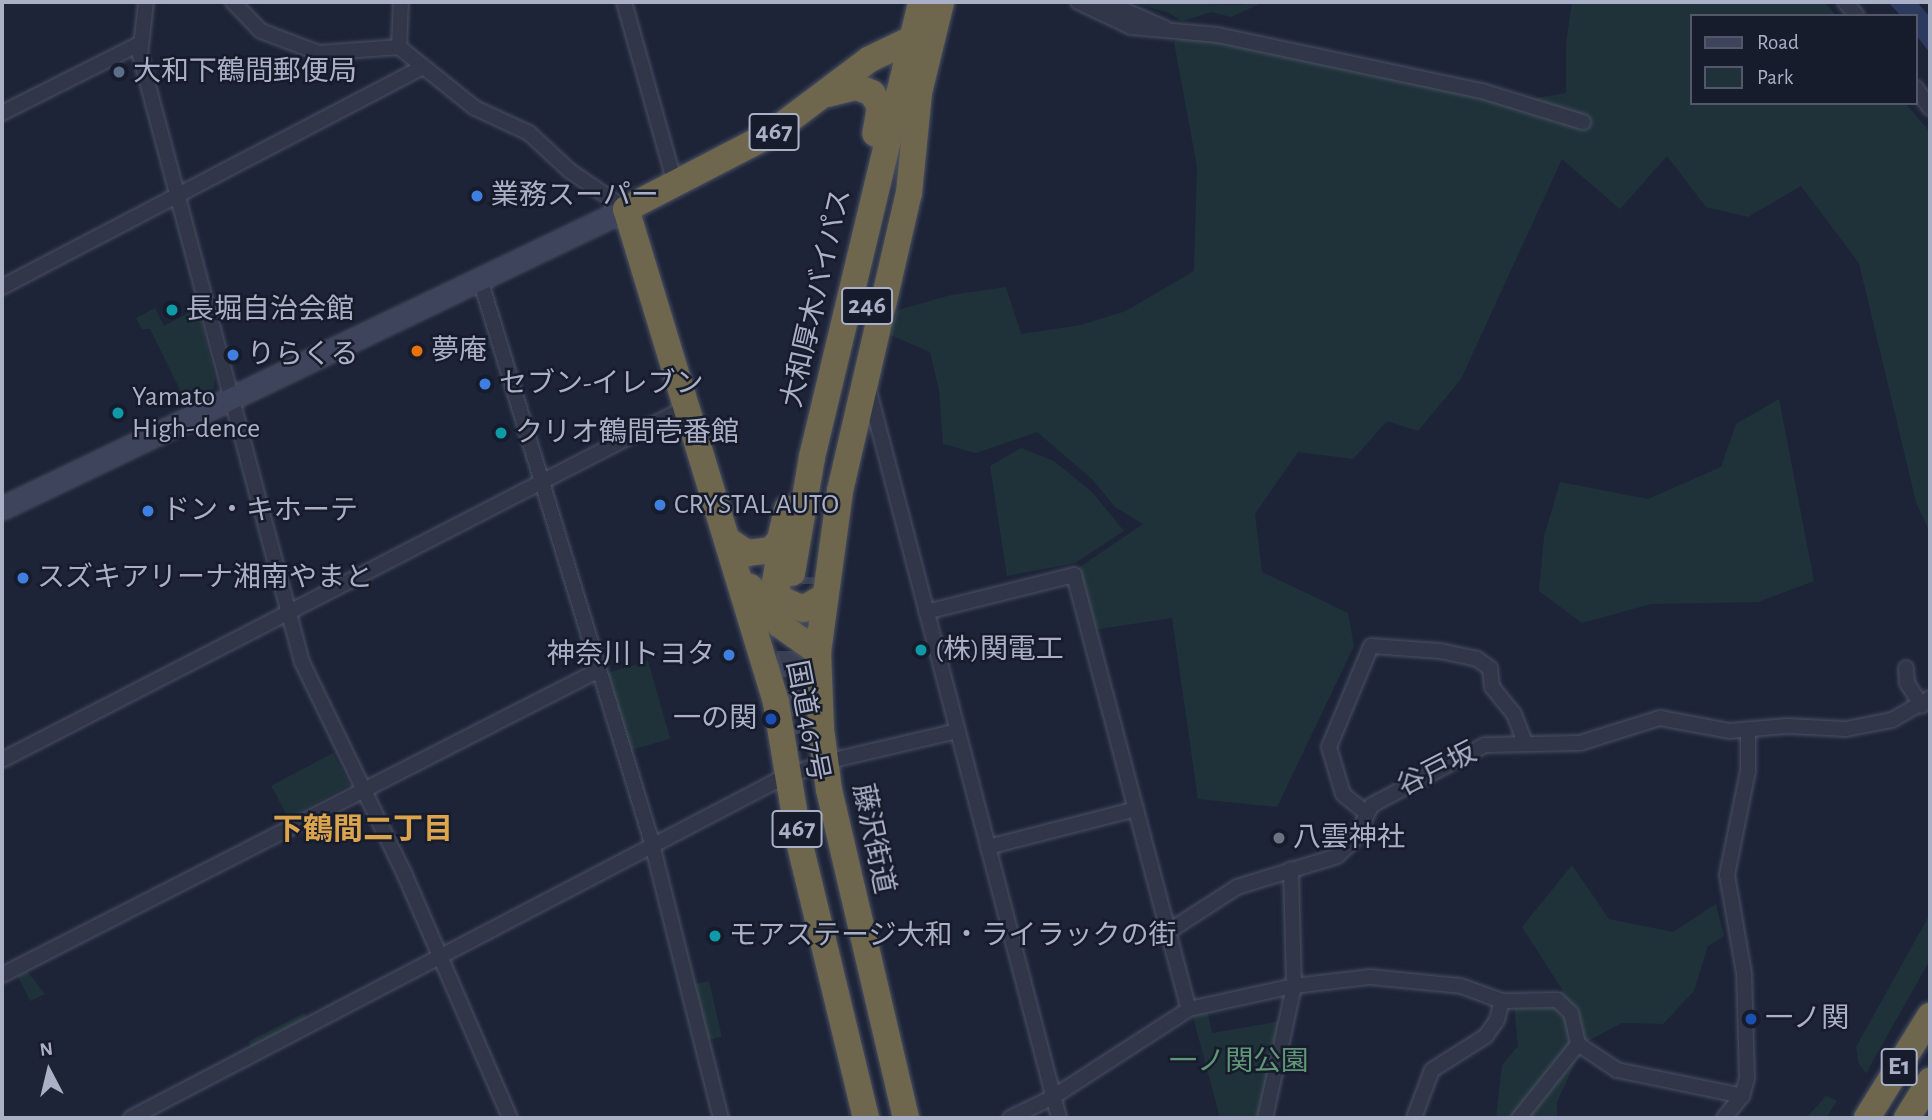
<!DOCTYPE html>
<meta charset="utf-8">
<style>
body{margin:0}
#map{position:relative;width:1932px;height:1120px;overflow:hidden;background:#1d2438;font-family:"Alegreya Sans","Noto Sans JP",sans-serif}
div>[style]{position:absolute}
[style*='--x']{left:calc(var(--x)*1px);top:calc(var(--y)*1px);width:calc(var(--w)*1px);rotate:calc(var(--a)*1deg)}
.green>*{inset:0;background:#1f3239;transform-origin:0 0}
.water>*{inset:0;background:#2d3a5f}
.highway-tunnel>*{height:26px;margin-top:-13px;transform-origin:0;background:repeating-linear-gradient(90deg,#394054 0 26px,transparent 0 39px)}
.roads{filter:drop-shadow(0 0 2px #4b5163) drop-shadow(0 0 2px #4b5163)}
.street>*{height:14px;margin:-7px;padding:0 7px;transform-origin:7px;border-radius:7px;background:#313748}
.secondary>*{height:21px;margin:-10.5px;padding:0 10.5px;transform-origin:10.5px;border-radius:10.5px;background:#3e445c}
.highway>*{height:26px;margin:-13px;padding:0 13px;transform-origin:13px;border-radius:13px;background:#6f674d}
.dots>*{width:19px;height:19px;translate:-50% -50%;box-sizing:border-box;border:4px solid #171c2c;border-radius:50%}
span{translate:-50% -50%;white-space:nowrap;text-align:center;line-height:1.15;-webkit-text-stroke:5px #171c2c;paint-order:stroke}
.shield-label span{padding:2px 5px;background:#171c2c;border:2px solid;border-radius:5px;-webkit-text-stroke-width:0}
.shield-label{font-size:26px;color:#aab0c6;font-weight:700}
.poi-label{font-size:28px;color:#aab0c6}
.left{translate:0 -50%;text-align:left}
.right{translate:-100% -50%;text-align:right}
.street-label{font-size:28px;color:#aab0c6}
.park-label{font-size:28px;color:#609776}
.neighbourhood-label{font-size:30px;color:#dda44e;font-weight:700}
.frame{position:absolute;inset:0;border:4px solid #aab0c6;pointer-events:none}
.legend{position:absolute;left:1690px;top:14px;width:228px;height:91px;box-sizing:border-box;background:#171c2c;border:2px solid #52576a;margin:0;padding:9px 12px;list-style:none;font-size:21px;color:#aab0c6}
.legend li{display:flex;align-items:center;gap:14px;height:35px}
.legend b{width:35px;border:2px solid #52576a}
.north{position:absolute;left:14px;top:1036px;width:70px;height:70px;-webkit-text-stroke:5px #171c2c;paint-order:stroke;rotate:353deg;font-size:19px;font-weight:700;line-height:28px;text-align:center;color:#aab0c6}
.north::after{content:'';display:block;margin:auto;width:24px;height:32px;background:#aab0c6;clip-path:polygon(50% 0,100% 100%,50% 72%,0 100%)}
</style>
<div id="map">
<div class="green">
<i style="clip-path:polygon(1129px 2px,1240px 5px,1264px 2px,1231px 17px,1212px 12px,1182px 21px,1167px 12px)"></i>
<i style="clip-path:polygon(1572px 2px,1824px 2px,1837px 16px,1692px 16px,1692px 103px,1905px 103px,1930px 132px,1930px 533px,1916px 502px,1859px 263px,1801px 186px,1748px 217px,1706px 207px,1667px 156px,1620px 209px,1562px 159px,1461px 379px,1418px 431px,1387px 421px,1353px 459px,1298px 452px,1255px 514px,1262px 572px,1348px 613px,1354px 646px,1277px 807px,1198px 799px,1172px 618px,1093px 630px,1074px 571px,1143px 524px,1115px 507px,1092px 479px,1037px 432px,976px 453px,943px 444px,939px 390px,930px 352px,888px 334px,898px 310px,951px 295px,1006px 287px,1021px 334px,1081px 325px,1126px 311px,1194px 271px,1197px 167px,1174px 42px,1198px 32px,1520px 101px,1566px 93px,1566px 43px)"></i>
<i style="clip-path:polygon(155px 308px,164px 326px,198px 308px,215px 379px,214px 388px,186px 402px,150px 329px,142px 329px,136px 318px)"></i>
<i style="clip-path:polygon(1779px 399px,1814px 581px,1758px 602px,1651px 604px,1582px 623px,1539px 591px,1544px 537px,1560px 482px,1648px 499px,1721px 467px,1736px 424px)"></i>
<i style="clip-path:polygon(1021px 448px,1054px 461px,1092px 492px,1124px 531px,1075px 563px,1007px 576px,990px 466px)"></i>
<i style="left:648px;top:661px;width:81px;height:46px;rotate:74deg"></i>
<i style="left:333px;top:753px;width:36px;height:70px;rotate:62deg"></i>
<i style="clip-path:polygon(1572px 865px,1609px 919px,1673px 932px,1716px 904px,1724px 936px,1708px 946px,1694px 991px,1663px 1024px,1622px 1023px,1584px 1043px,1557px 1102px,1557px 1118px,1496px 1118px,1502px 1065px,1518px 1046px,1514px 1004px,1563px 991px,1522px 927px)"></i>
<i style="clip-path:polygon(1930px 914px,1930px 960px,1866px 1073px,1859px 1064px,1856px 1047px)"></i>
<i style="clip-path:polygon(27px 971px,45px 994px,30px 1001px,18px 976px)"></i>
<i style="left:709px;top:981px;width:57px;height:16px;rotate:77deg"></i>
<i style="clip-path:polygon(1207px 1009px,1212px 1033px,1282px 1021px,1260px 1117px,1220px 1118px,1192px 1013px)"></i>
<i style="left:304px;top:1013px;width:9px;height:62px;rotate:63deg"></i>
<i style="clip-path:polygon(1826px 1096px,1837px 1101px,1826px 1118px,1806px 1118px)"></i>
</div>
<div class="water">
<i style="clip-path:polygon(1888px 2px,1917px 2px,1930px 17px,1930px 53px,1916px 35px,1916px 16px,1901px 16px)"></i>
</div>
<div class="highway-tunnel">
<i style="--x:789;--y:612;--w:122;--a:89.1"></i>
<i style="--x:807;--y:662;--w:85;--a:-86.6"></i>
</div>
<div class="roads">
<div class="street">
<i style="--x:146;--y:2;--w:53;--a:96.5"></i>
<i style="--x:140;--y:55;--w:628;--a:75.06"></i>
<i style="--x:302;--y:662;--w:234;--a:64.2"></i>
<i style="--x:404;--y:873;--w:267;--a:66.6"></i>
<i style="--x:233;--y:2;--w:40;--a:46"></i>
<i style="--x:261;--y:31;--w:62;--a:20.8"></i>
<i style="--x:319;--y:53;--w:80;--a:-4.3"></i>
<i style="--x:399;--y:47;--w:97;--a:38.8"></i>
<i style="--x:475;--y:108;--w:60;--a:24.8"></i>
<i style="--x:529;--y:133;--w:56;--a:42.8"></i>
<i style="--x:570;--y:171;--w:68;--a:34.2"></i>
<i style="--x:624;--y:2;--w:189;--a:74.3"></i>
<i style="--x:1078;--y:2;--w:59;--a:25.3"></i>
<i style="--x:1131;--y:27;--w:87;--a:5.3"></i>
<i style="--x:1218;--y:35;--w:270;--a:12"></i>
<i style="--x:1482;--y:91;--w:106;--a:17.1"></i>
<i style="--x:1106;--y:2;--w:64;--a:23.8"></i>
<i style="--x:1845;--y:2;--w:18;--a:49"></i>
<i style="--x:399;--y:47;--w:45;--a:-87.5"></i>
<i style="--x:1916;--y:88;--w:24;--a:55"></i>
<i style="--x:2;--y:113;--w:153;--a:-26.7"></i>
<i style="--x:480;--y:279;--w:582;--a:73.03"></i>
<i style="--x:650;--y:836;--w:291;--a:75.9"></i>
<i style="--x:2;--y:287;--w:475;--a:-27.6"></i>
<i style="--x:869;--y:391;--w:751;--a:75.35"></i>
<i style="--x:926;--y:612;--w:153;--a:-14"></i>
<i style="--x:1074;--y:575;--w:449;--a:75.2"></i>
<i style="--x:1906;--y:668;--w:15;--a:86"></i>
<i style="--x:1907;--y:683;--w:27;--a:57"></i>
<i style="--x:2;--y:760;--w:771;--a:-27.26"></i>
<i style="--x:1365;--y:812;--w:28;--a:-141"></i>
<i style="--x:1343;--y:794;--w:49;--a:-106.6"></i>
<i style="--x:1329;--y:747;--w:109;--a:-67.4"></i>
<i style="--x:1371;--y:646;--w:69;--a:4.1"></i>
<i style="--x:1440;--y:651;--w:38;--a:12"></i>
<i style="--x:1477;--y:659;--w:16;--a:35"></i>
<i style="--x:1490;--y:668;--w:19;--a:84"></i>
<i style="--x:1492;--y:687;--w:35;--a:51"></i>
<i style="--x:1514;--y:714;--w:30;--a:69"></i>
<i style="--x:988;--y:847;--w:153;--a:-14.4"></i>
<i style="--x:1169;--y:931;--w:81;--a:-32.9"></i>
<i style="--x:1237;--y:887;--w:105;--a:-17.2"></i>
<i style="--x:1337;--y:856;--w:23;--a:-43"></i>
<i style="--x:1354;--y:840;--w:39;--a:-63"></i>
<i style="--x:1372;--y:805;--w:128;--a:-28"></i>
<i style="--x:1485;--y:745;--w:95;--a:-1.2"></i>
<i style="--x:1580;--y:743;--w:84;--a:-17.4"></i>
<i style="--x:1660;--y:718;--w:70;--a:10.7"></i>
<i style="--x:1729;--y:731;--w:58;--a:-4.9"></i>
<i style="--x:1787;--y:726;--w:59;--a:2.9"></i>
<i style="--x:1846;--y:729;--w:47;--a:-11.1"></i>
<i style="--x:1892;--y:720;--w:44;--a:-30.1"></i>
<i style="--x:2;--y:975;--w:670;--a:-27.06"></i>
<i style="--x:1502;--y:1001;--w:55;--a:-1"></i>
<i style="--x:1557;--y:1000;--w:19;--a:43"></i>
<i style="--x:1571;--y:1013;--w:32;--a:77"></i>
<i style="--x:1578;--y:1044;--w:47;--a:33.7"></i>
<i style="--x:1617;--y:1070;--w:128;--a:11.7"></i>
<i style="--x:131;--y:1118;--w:730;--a:-27.58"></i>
<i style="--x:778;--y:780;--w:50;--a:-21"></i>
<i style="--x:825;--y:762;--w:136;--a:-13.2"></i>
<i style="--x:1010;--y:1118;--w:48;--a:-26"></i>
<i style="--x:1053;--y:1097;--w:162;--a:-32.9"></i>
<i style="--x:1189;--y:1009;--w:107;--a:-12.4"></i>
<i style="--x:1294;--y:986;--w:77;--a:-6.8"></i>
<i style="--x:1370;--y:977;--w:91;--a:5.6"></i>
<i style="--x:1461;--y:986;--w:44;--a:20.1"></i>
<i style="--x:1502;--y:1001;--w:20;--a:105"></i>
<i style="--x:1497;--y:1020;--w:19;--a:125"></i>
<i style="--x:1486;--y:1036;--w:64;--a:147.8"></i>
<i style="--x:1432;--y:1070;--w:51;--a:110.6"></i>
<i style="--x:1265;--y:1118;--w:135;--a:-77.6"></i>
<i style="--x:1294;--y:986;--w:117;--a:-91.5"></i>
<i style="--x:1519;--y:1118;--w:95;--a:-51.4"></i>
<i style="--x:1724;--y:1118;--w:28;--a:-51"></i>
<i style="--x:1742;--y:1096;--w:19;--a:-74"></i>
<i style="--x:1747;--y:1078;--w:105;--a:-91.6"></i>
<i style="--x:1744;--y:973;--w:99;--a:-99.8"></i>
<i style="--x:1727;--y:875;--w:106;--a:-78.6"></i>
<i style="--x:1748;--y:771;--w:41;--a:-90"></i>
</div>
<div class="secondary">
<i style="--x:2;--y:508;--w:692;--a:-25.6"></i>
</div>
<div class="highway">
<i style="--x:828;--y:94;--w:30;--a:-14"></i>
<i style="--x:857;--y:87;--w:16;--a:22"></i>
<i style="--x:872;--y:93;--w:16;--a:60"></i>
<i style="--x:880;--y:107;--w:27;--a:100"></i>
<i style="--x:915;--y:109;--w:110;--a:-76.3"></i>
<i style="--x:729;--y:541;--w:22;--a:34"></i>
<i style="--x:747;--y:553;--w:24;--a:-7"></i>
<i style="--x:771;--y:550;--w:13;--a:-48"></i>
<i style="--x:780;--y:540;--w:32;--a:-77"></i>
<i style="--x:781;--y:545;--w:37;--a:99"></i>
<i style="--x:775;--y:582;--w:18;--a:74"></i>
<i style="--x:780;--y:599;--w:25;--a:23"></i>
<i style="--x:803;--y:609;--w:24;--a:-30"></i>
<i style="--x:792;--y:573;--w:118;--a:-80.2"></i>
<i style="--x:812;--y:457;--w:468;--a:-76.5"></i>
<i style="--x:750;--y:587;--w:48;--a:51.7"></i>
<i style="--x:780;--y:625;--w:47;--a:35.4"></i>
<i style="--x:866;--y:1118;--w:286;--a:-103.6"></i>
<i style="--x:799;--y:840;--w:140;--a:-99.5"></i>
<i style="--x:776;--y:702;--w:515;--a:-106.92"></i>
<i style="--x:626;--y:209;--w:161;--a:-27.4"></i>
<i style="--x:769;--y:135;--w:126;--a:-37"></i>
<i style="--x:870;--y:59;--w:47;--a:-25.5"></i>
<i style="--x:912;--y:39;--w:20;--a:-6"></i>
<i style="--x:906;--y:1118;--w:337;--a:-103.2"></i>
<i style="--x:829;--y:790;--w:62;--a:-97.5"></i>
<i style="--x:821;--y:729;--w:77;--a:-92.2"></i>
<i style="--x:818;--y:652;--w:162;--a:-82.2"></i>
<i style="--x:840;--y:491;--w:306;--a:-77"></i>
<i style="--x:909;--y:193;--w:101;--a:-84.3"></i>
<i style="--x:1867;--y:1118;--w:120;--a:-58.3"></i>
<i style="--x:1907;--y:1118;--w:44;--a:-58.1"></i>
</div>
</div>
<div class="dots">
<i style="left:119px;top:72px;background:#5c6f8a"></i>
<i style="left:477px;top:196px;background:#3f7fe0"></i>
<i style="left:172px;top:310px;background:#0f9aa8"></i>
<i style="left:417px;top:351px;background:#e8710a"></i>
<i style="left:233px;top:355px;background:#3f7fe0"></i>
<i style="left:485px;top:384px;background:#3f7fe0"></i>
<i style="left:118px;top:413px;background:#0f9aa8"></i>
<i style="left:501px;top:433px;background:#0f9aa8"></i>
<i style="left:660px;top:505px;background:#3f7fe0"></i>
<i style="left:148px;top:511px;background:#3f7fe0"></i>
<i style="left:23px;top:578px;background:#3f7fe0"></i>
<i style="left:921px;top:650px;background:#0f9aa8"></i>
<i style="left:729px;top:655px;background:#3f7fe0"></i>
<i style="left:771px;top:719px;background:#1a4fb4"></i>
<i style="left:1279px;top:838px;background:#6b7280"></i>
<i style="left:715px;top:936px;background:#0f9aa8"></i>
<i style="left:1751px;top:1019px;background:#1a4fb4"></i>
</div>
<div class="shield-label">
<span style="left:774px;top:132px">467</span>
<span style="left:867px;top:306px">246</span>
<span style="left:797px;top:829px">467</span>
<span style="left:1899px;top:1067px">E1</span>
</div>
<div class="poi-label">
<span class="left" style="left:133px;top:72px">大和下鶴間郵便局</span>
<span class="left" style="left:491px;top:196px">業務スーパー</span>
<span class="left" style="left:186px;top:310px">長堀自治会館</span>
<span class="left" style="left:431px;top:351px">夢庵</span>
<span class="left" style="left:247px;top:355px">りらくる</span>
<span class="left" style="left:499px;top:384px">セブン-イレブン</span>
<span class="left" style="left:132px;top:413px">Yamato<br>High-dence</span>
<span class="left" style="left:515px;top:433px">クリオ鶴間壱番館</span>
<span class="left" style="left:674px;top:505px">CRYSTAL AUTO</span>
<span class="left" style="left:162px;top:511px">ドン・キホーテ</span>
<span class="left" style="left:37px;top:578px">スズキアリーナ湘南やまと</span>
<span class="left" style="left:935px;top:650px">(株)関電工</span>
<span class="right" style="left:715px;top:655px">神奈川トヨタ</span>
<span class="right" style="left:757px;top:719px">一の関</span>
<span class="left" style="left:1293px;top:838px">八雲神社</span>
<span class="left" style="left:729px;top:936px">モアステージ大和・ライラックの街</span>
<span class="left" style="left:1765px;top:1019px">一ノ関</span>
</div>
<div class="street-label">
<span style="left:817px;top:298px;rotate:-77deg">大和厚木バイパス</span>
<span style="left:807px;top:721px;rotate:79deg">国道467号</span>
<span style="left:1437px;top:770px;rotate:-27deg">谷戸坂</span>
<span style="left:873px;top:839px;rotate:78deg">藤沢街道</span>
</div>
<div class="park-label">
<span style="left:1239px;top:1062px">一ノ関公園</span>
</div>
<div class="neighbourhood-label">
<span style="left:363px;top:830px">下鶴間二丁目</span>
</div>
<div class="frame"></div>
<ul class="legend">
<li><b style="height:9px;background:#3e445c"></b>Road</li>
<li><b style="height:19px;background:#1f3239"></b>Park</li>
</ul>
<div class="north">N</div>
</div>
